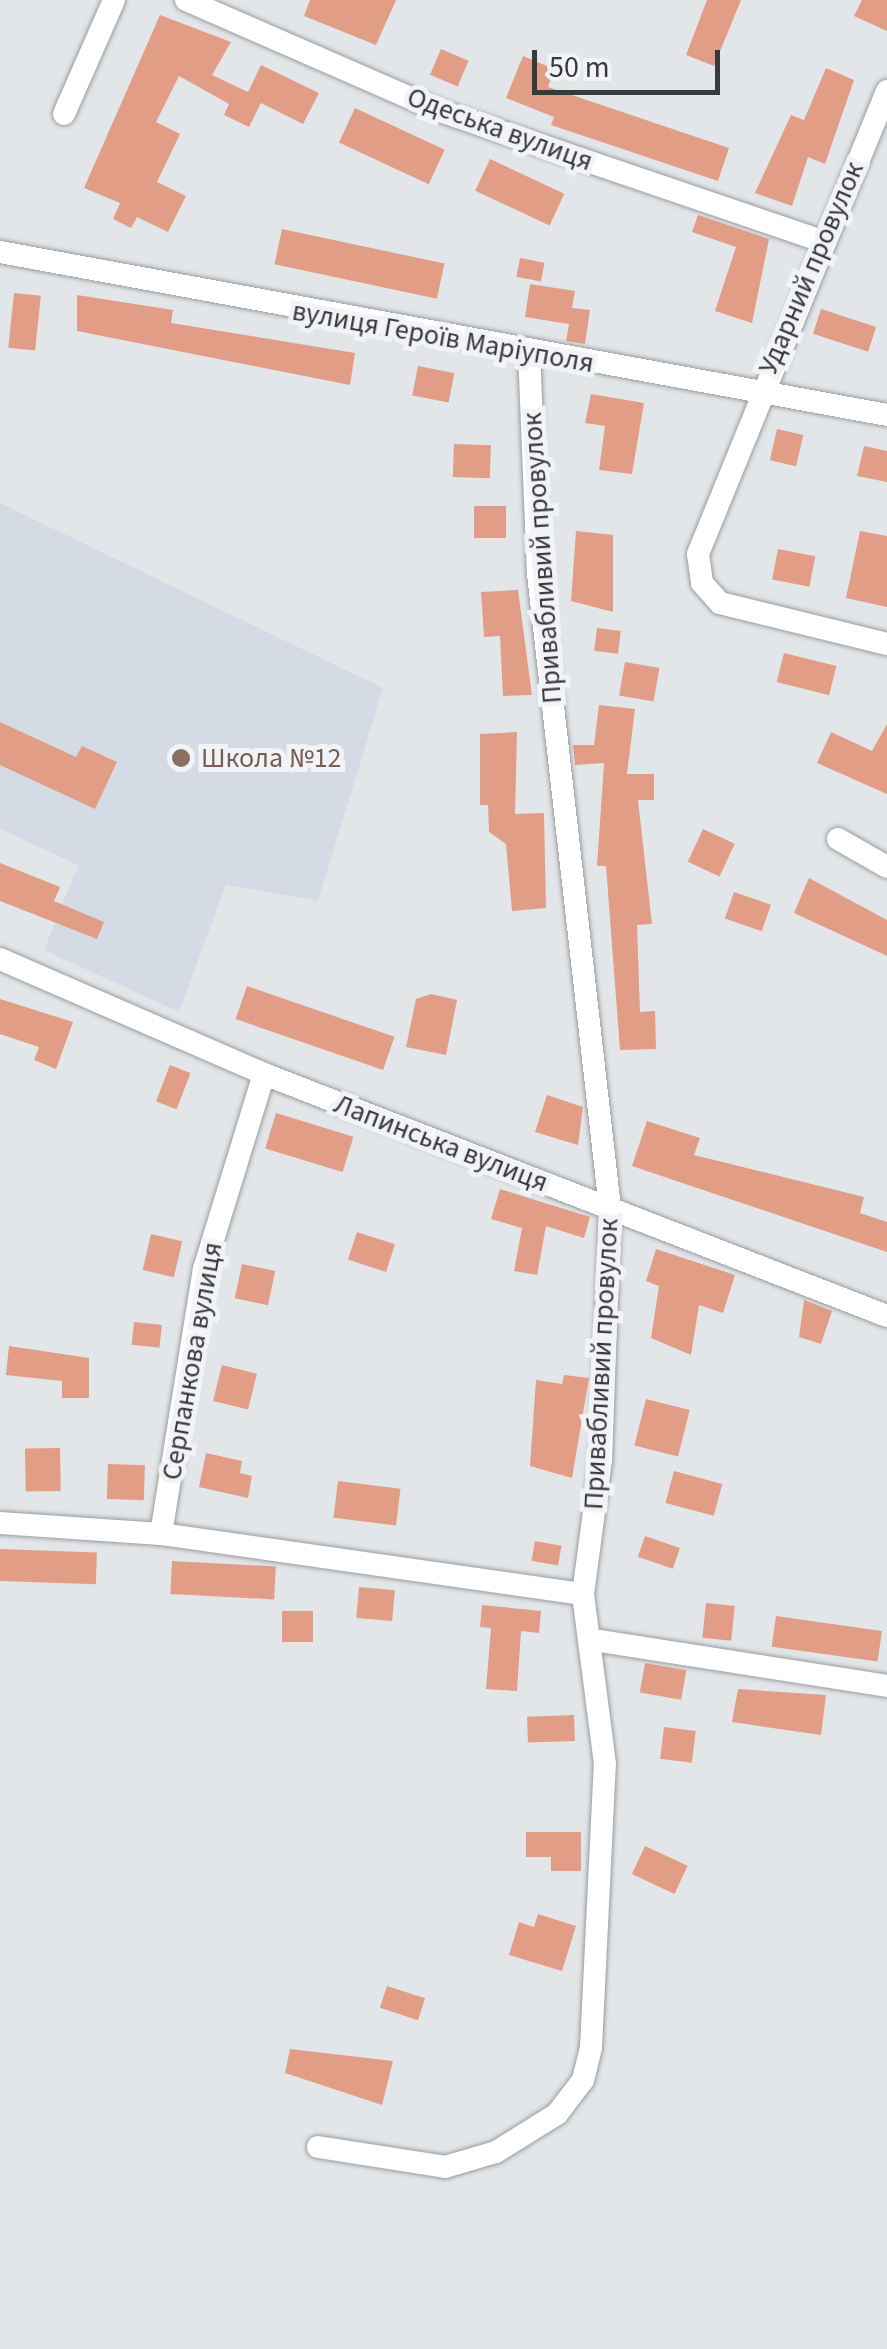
<!DOCTYPE html>
<meta charset="utf-8">
<style>
body{margin:0}
#map{position:relative;width:887px;height:2349px;overflow:hidden;background:#e3e6e9;font-family:"Source Sans 3",sans-serif}
div>[style]{position:absolute}
[style*='--x']{left:calc(var(--x)*1px);top:calc(var(--y)*1px);width:calc(var(--w)*1px);rotate:calc(var(--a)*1deg)}
.built>*{inset:0;background:#d5dbe5}
.building>*{inset:0;background:#e29d86;transform-origin:0 0}
.roads{filter:drop-shadow(0 0 2px #9b9da0) drop-shadow(0 0 2px #9b9da0)}
.street>*{height:22px;margin:-11px;padding:0 11px;transform-origin:11px;border-radius:11px;background:#fff}
.dots>*{width:28px;height:28px;translate:-50% -50%;box-sizing:border-box;border:5px solid #f1f3f7;border-radius:50%}
span{translate:-50% -50%;white-space:nowrap;text-align:center;line-height:1.15;-webkit-text-stroke:10px #f1f3f7;paint-order:stroke}
.street-label{font-size:28px;color:#38393b}
.education-label{font-size:28px;color:#785e54}
.left{translate:0 -50%;text-align:left}
.scale{position:absolute;left:532px;top:50px;width:188px;height:45px;box-sizing:border-box;border:5px solid #38393b;border-top:0;padding-left:12px;font-size:30px;line-height:35px;white-space:nowrap;color:#38393b;-webkit-text-stroke:8px #f1f3f7;paint-order:stroke}
</style>
<div id="map">
<div class="built">
<i style="clip-path:polygon(0 503px,383px 688px,318px 901px,226px 885px,179px 1012px,44px 950px,78px 865px,0 829px)"></i>
</div>
<div class="building">
<i style="clip-path:polygon(310px 0,396px 0,376px 45px,304px 16px)"></i>
<i style="clip-path:polygon(707px 0,741px 0,714px 66px,686px 55px)"></i>
<i style="clip-path:polygon(862px 0,887px 0,887px 31px,854px 16px)"></i>
<i style="clip-path:polygon(160px 15px,231px 42px,212px 75px,248px 92px,261px 65px,319px 93px,303px 124px,261px 103px,249px 127px,224px 115px,229px 104px,179px 76px,156px 122px,180px 134px,157px 182px,186px 196px,168px 232px,137px 217px,131px 228px,113px 219px,120px 203px,84px 188px)"></i>
<i style="left:441px;top:49px;width:30px;height:28px;rotate:23deg"></i>
<i style="clip-path:polygon(523px 56px,554px 69px,548px 87px,729px 148px,718px 181px,551px 125px,554px 117px,506px 98px)"></i>
<i style="clip-path:polygon(826px 68px,854px 80px,825px 164px,808px 157px,792px 206px,755px 193px,791px 115px,804px 120px)"></i>
<i style="left:355px;top:108px;width:99px;height:38px;rotate:25deg"></i>
<i style="left:490px;top:159px;width:82px;height:35px;rotate:25deg"></i>
<i style="clip-path:polygon(698px 215px,769px 239px,752px 323px,715px 311px,736px 247px,692px 232px)"></i>
<i style="left:282px;top:229px;width:166px;height:36px;rotate:12deg"></i>
<i style="left:520px;top:258px;width:25px;height:19px;rotate:11deg"></i>
<i style="clip-path:polygon(530px 284px,575px 291px,572px 308px,590px 310px,585px 344px,566px 341px,569px 324px,525px 317px)"></i>
<i style="left:14px;top:293px;width:27px;height:55px;rotate:6deg"></i>
<i style="clip-path:polygon(77px 295px,173px 310px,171px 323px,355px 353px,350px 385px,77px 331px)"></i>
<i style="left:821px;top:309px;width:58px;height:26px;rotate:18deg"></i>
<i style="left:418px;top:366px;width:37px;height:30px;rotate:11deg"></i>
<i style="clip-path:polygon(591px 394px,644px 403px,632px 474px,599px 470px,605px 426px,585px 423px)"></i>
<i style="left:777px;top:429px;width:27px;height:32px;rotate:13deg"></i>
<i style="left:454px;top:444px;width:37px;height:33px;rotate:2deg"></i>
<i style="clip-path:polygon(864px 446px,887px 451px,887px 482px,857px 476px)"></i>
<i style="left:474px;top:506px;width:32px;height:32px"></i>
<i style="clip-path:polygon(576px 531px,613px 535px,613px 612px,571px 601px)"></i>
<i style="clip-path:polygon(860px 531px,887px 536px,887px 607px,846px 598px)"></i>
<i style="left:778px;top:549px;width:38px;height:31px;rotate:11deg"></i>
<i style="clip-path:polygon(518px 590px,532px 695px,503px 696px,500px 636px,484px 637px,481px 592px)"></i>
<i style="left:597px;top:628px;width:24px;height:23px;rotate:7deg"></i>
<i style="left:784px;top:653px;width:54px;height:30px;rotate:14deg"></i>
<i style="left:625px;top:662px;width:35px;height:34px;rotate:10deg"></i>
<i style="clip-path:polygon(599px 705px,635px 709px,627px 774px,654px 774px,654px 800px,638px 800px,652px 924px,637px 925px,640px 1012px,655px 1011px,656px 1049px,620px 1050px,606px 866px,597px 866px,604px 763px,575px 765px,574px 754px,573px 745px,594px 745px)"></i>
<i style="clip-path:polygon(0 722px,76px 757px,82px 746px,117px 762px,95px 809px,0 765px)"></i>
<i style="clip-path:polygon(887px 724px,887px 794px,817px 763px,831px 732px,872px 751px)"></i>
<i style="clip-path:polygon(517px 732px,515px 814px,544px 813px,546px 908px,512px 911px,506px 844px,489px 832px,488px 805px,480px 805px,480px 734px)"></i>
<i style="left:703px;top:829px;width:35px;height:36px;rotate:25deg"></i>
<i style="clip-path:polygon(0 863px,60px 887px,54px 901px,104px 922px,97px 939px,0 901px)"></i>
<i style="clip-path:polygon(809px 878px,887px 920px,887px 956px,794px 913px)"></i>
<i style="left:734px;top:892px;width:39px;height:28px;rotate:19deg"></i>
<i style="left:247px;top:986px;width:156px;height:35px;rotate:19deg"></i>
<i style="clip-path:polygon(431px 994px,457px 1000px,446px 1055px,406px 1047px,416px 999px)"></i>
<i style="clip-path:polygon(0 999px,73px 1022px,56px 1069px,34px 1060px,39px 1047px,0 1034px)"></i>
<i style="left:170px;top:1065px;width:22px;height:39px;rotate:21deg"></i>
<i style="clip-path:polygon(547px 1095px,583px 1107px,578px 1145px,535px 1132px)"></i>
<i style="left:276px;top:1113px;width:81px;height:37px;rotate:17deg"></i>
<i style="clip-path:polygon(647px 1121px,700px 1138px,694px 1155px,864px 1197px,860px 1213px,887px 1222px,887px 1252px,632px 1166px)"></i>
<i style="clip-path:polygon(500px 1189px,590px 1217px,584px 1238px,546px 1226px,537px 1275px,514px 1271px,522px 1228px,491px 1219px)"></i>
<i style="left:357px;top:1232px;width:40px;height:29px;rotate:18deg"></i>
<i style="left:151px;top:1234px;width:32px;height:37px;rotate:13deg"></i>
<i style="clip-path:polygon(656px 1249px,735px 1275px,723px 1313px,699px 1305px,691px 1355px,651px 1338px,659px 1286px,646px 1281px)"></i>
<i style="left:242px;top:1264px;width:34px;height:35px;rotate:12deg"></i>
<i style="clip-path:polygon(804px 1300px,832px 1311px,821px 1344px,799px 1337px)"></i>
<i style="left:134px;top:1322px;width:28px;height:23px;rotate:6deg"></i>
<i style="clip-path:polygon(9px 1346px,89px 1358px,89px 1398px,62px 1398px,62px 1381px,6px 1375px)"></i>
<i style="left:222px;top:1365px;width:36px;height:37px;rotate:14deg"></i>
<i style="clip-path:polygon(564px 1375px,589px 1378px,572px 1478px,530px 1466px,536px 1380px,562px 1384px)"></i>
<i style="left:646px;top:1399px;width:45px;height:48px;rotate:14deg"></i>
<i style="left:60px;top:1448px;width:43px;height:35px;rotate:89deg"></i>
<i style="clip-path:polygon(206px 1453px,242px 1461px,240px 1473px,252px 1476px,248px 1498px,199px 1487px)"></i>
<i style="left:108px;top:1464px;width:37px;height:35px;rotate:2deg"></i>
<i style="left:674px;top:1471px;width:50px;height:33px;rotate:15deg"></i>
<i style="left:338px;top:1481px;width:63px;height:37px;rotate:7deg"></i>
<i style="left:645px;top:1536px;width:37px;height:22px;rotate:19deg"></i>
<i style="left:535px;top:1541px;width:27px;height:20px;rotate:10deg"></i>
<i style="left:0;top:1549px;width:97px;height:32px;rotate:2deg"></i>
<i style="left:172px;top:1561px;width:104px;height:33px;rotate:3deg"></i>
<i style="left:359px;top:1587px;width:36px;height:31px;rotate:5deg"></i>
<i style="left:706px;top:1603px;width:29px;height:35px;rotate:6deg"></i>
<i style="clip-path:polygon(482px 1605px,541px 1611px,539px 1633px,521px 1631px,517px 1691px,486px 1689px,491px 1628px,480px 1627px)"></i>
<i style="left:282px;top:1611px;width:31px;height:31px"></i>
<i style="left:776px;top:1616px;width:107px;height:31px;rotate:8deg"></i>
<i style="left:645px;top:1663px;width:42px;height:30px;rotate:10deg"></i>
<i style="clip-path:polygon(738px 1689px,826px 1695px,821px 1735px,732px 1722px)"></i>
<i style="left:574px;top:1715px;width:26px;height:47px;rotate:88deg"></i>
<i style="left:664px;top:1727px;width:32px;height:32px;rotate:7deg"></i>
<i style="clip-path:polygon(526px 1832px,581px 1832px,581px 1871px,551px 1871px,551px 1857px,526px 1857px)"></i>
<i style="left:645px;top:1846px;width:47px;height:31px;rotate:25deg"></i>
<i style="clip-path:polygon(538px 1914px,576px 1926px,562px 1971px,509px 1955px,519px 1922px,534px 1927px)"></i>
<i style="left:387px;top:1986px;width:40px;height:23px;rotate:18deg"></i>
<i style="clip-path:polygon(290px 2049px,393px 2061px,382px 2105px,285px 2073px)"></i>
</div>
<div class="roads">
<div class="street">
<i style="--x:186;--y:0;--w:277;--a:23.6"></i>
<i style="--x:440;--y:111;--w:403;--a:18.8"></i>
<i style="--x:887;--y:91;--w:500;--a:112.21"></i>
<i style="--x:698;--y:554;--w:29;--a:82"></i>
<i style="--x:702;--y:583;--w:27;--a:48"></i>
<i style="--x:720;--y:603;--w:172;--a:13.8"></i>
<i style="--x:64;--y:114;--w:124;--a:-66.3"></i>
<i style="--x:0;--y:252;--w:902;--a:10.41"></i>
<i style="--x:838;--y:839;--w:56;--a:29.7"></i>
<i style="--x:0;--y:959;--w:288;--a:23.5"></i>
<i style="--x:264;--y:1074;--w:668;--a:21.23"></i>
<i style="--x:0;--y:1523;--w:161;--a:3.9"></i>
<i style="--x:161;--y:1534;--w:426;--a:8.1"></i>
<i style="--x:161;--y:1534;--w:268;--a:-80.8"></i>
<i style="--x:204;--y:1269;--w:204;--a:-72.9"></i>
<i style="--x:594;--y:1640;--w:297;--a:8.9"></i>
<i style="--x:318;--y:2147;--w:129;--a:8.9"></i>
<i style="--x:445;--y:2167;--w:53;--a:-16.4"></i>
<i style="--x:496;--y:2152;--w:72;--a:-31.9"></i>
<i style="--x:557;--y:2114;--w:43;--a:-52.6"></i>
<i style="--x:583;--y:2080;--w:34;--a:-76"></i>
<i style="--x:591;--y:2047;--w:283;--a:-87.2"></i>
<i style="--x:605;--y:1764;--w:171;--a:-97.4"></i>
<i style="--x:583;--y:1594;--w:136;--a:-82.4"></i>
<i style="--x:601;--y:1459;--w:251;--a:-87.9"></i>
<i style="--x:610;--y:1208;--w:638;--a:-96.48"></i>
<i style="--x:538;--y:574;--w:222;--a:-92.3"></i>
</div>
</div>
<div class="dots">
<i style="left:181px;top:758px;background:#8d6e63"></i>
</div>
<div class="street-label">
<span style="left:500px;top:129px;rotate:20deg">Одеська вулиця</span>
<span style="left:811px;top:268px;rotate:-67deg">Ударний провулок</span>
<span style="left:443px;top:337px;rotate:10deg">вулиця Героїв Маріуполя</span>
<span style="left:542px;top:558px;rotate:-94deg">Привабливий провулок</span>
<span style="left:441px;top:1143px;rotate:21deg">Лапинська вулиця</span>
<span style="left:192px;top:1361px;rotate:-80deg">Серпанкова вулиця</span>
<span style="left:601px;top:1364px;rotate:-87deg">Привабливий провулок</span>
</div>
<div class="education-label">
<span class="left" style="left:201px;top:758px">Школа №12</span>
</div>
<div class="scale">50 m</div>
</div>
